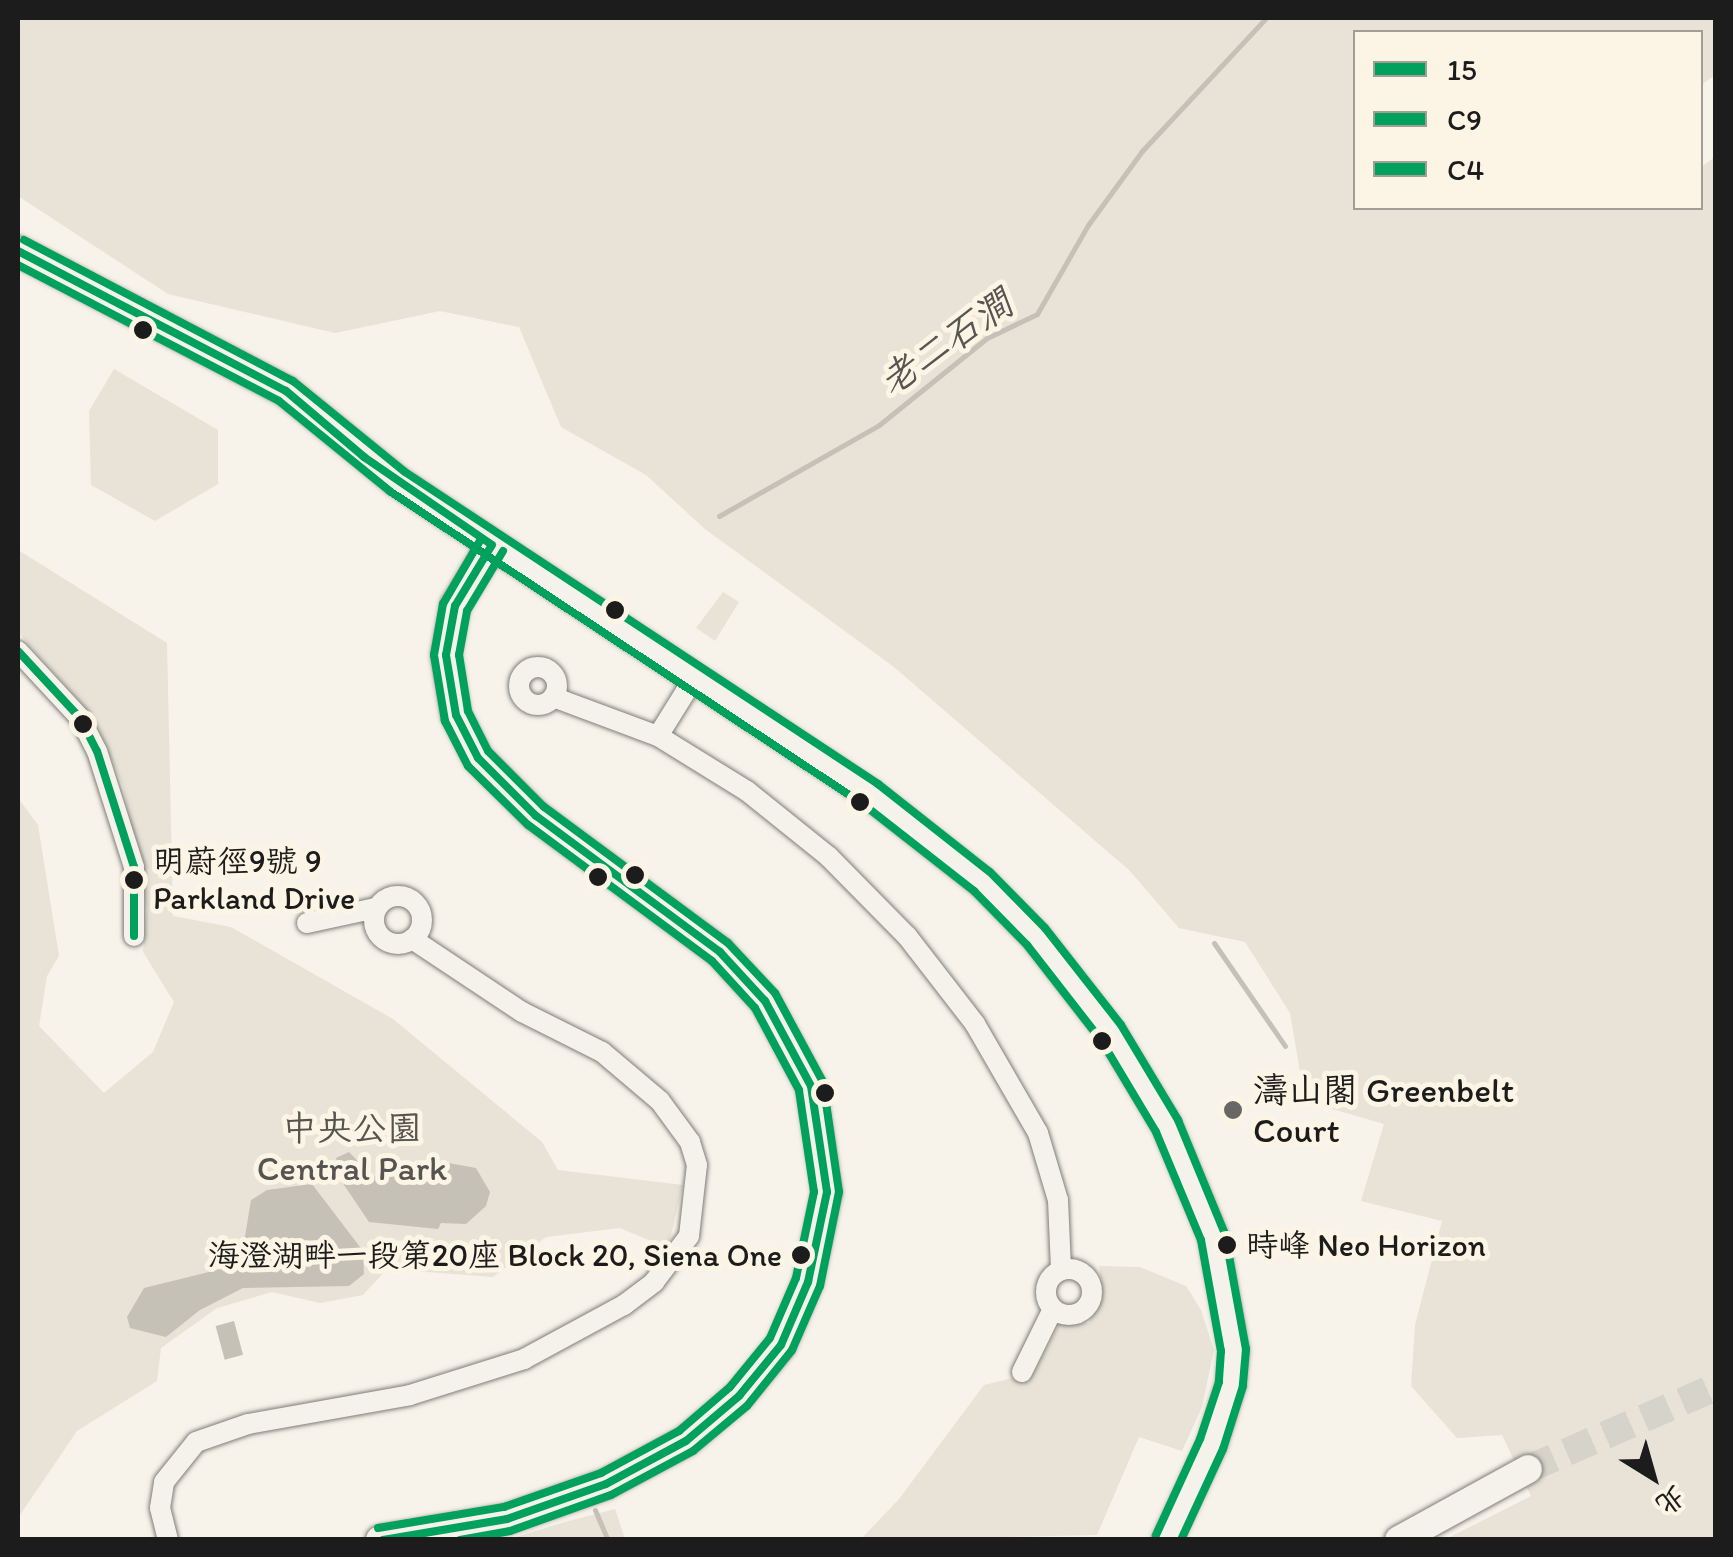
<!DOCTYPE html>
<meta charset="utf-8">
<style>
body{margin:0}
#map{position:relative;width:1733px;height:1557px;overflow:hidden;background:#f7f3ea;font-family:Itim,"LXGW WenKai TC",sans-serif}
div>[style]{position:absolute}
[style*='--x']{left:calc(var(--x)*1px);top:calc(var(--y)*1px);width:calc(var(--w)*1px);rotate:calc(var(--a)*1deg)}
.green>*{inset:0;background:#e8e2d7}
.water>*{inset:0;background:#c5c1b7;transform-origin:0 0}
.stream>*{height:5px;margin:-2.5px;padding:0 2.5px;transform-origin:2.5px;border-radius:2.5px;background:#c5c1b7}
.secondary-tunnel>*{height:28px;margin-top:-14px;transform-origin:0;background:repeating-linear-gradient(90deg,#d6d3cb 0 28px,transparent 0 42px)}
.roads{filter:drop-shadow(0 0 2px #7f7d79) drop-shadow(0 0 2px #7f7d79)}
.street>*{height:20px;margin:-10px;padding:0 10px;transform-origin:10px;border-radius:10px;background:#f5f2ec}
.street>.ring{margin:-10px;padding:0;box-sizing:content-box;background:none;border:20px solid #f5f2ec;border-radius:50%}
.secondary>*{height:28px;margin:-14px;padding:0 14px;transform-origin:14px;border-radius:14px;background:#f5f2ec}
.bus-1>*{height:8px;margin:-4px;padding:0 4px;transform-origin:4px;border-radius:4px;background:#00a15c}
.bus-2>*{height:8px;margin:-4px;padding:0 4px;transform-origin:4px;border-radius:4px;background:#00a15c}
.bus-3>*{height:8px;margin:-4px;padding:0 4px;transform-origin:4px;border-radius:4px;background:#00a15c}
.bus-4>*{height:8px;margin:-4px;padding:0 4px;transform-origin:4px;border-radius:4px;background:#00a15c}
.dots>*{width:28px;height:28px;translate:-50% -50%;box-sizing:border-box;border:5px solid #fcf5e5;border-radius:50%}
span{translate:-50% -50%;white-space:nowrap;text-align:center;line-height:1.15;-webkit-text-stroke:10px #fcf5e5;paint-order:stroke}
.bus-label{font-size:32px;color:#1c1c1c}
.left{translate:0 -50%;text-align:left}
.right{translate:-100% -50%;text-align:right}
.poi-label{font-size:35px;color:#1c1c1c}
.park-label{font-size:35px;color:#555450}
.water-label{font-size:38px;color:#575551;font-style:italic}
.frame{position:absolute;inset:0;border:20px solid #1c1c1c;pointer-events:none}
.legend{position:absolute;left:1353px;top:30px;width:350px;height:180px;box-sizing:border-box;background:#fcf5e5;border:2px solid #a29e95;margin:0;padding:12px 18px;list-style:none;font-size:30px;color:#1c1c1c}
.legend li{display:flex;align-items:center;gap:20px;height:50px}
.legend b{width:50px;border:2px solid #a29e95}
.north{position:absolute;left:1603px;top:1427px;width:100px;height:100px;-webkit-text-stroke:8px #fcf5e5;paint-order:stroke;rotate:143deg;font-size:28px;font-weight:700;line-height:40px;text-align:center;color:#1c1c1c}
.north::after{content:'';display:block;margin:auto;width:35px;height:45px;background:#1c1c1c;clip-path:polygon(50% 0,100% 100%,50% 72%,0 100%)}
</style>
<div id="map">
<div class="green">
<i style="clip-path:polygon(18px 18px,1715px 18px,1715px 75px,1701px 85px,1700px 32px,1356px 32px,1356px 208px,1700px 208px,1701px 167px,1715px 157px,1715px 1539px,1446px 1539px,1531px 1496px,1502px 1435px,1457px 1438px,1411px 1386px,1415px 1325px,1442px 1221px,1361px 1201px,1384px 1124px,1305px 1101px,1290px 1013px,1245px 942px,1179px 928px,1129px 870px,894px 667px,705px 529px,646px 475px,561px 427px,519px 327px,440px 311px,335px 333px,168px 294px,18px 196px)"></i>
<i style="clip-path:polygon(114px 369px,218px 430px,218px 484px,155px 521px,91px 485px,89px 411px)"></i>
<i style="clip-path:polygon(18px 550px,167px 643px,173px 916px,231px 927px,393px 1019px,542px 1142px,558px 1170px,683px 1185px,668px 1248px,620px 1228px,546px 1237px,493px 1277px,387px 1269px,363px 1295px,320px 1303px,272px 1292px,217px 1308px,161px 1348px,157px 1381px,77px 1431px,18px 1518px,18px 798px,38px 825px,59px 956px,47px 976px,39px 1026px,104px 1093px,153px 1052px,174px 1002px,143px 952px,147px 909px,123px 786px,94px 717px,18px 632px)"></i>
<i style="clip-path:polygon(723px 592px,739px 602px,715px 641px,696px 628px)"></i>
<i style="clip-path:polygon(1099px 1266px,1140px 1267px,1186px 1286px,1201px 1310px,1214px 1350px,1202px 1407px,1182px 1451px,1139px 1437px,1097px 1535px,860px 1540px,899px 1499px,984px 1385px,1034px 1373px,1060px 1323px,1089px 1323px,1102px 1291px)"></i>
<i style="clip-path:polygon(615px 1509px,625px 1539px,509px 1539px,565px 1522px)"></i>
</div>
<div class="water">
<i style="clip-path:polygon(349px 1152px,373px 1177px,438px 1161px,476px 1168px,490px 1192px,486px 1206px,466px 1224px,441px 1223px,438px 1229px,369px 1222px,344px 1185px,336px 1158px)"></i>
<i style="clip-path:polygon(312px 1184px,363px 1251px,364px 1274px,349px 1286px,243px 1288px,200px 1310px,166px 1337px,130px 1328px,127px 1317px,144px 1288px,221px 1269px,242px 1255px,251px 1200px,267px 1190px)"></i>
<i style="left:234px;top:1321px;width:35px;height:19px;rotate:75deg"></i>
</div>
<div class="stream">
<i style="--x:719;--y:516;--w:184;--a:-29.6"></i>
<i style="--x:879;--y:425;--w:139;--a:-38.9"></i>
<i style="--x:987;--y:338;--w:55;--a:-25.6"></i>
<i style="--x:1037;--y:314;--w:103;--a:-60.2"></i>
<i style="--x:1088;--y:225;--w:92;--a:-53.9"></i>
<i style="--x:1142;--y:151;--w:182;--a:-47"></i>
<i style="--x:1214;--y:943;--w:125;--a:55.4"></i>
<i style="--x:595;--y:1510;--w:33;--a:67"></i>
</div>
<div class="secondary-tunnel">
<i style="--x:1528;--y:1469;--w:205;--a:-23.6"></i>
</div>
<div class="roads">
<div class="street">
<i style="--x:18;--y:651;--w:91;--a:47.2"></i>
<i style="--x:80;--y:718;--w:37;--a:63"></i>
<i style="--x:97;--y:751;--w:122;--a:72.3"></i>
<i style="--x:134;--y:867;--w:69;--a:90"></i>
<i class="ring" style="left:519px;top:667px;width:18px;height:18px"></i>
<i style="--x:553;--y:697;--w:112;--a:20.4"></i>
<i style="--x:658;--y:736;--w:105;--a:31.7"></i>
<i style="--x:747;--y:791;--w:105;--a:38.8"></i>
<i style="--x:829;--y:857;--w:111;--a:45.4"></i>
<i style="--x:907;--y:936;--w:111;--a:52.3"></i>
<i style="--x:975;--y:1024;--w:126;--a:60"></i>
<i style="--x:1038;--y:1133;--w:70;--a:73.4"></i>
<i style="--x:1058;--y:1200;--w:70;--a:87.5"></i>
<i style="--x:658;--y:736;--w:72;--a:-58.1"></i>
<i class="ring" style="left:374px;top:896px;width:28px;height:28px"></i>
<i style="--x:307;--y:923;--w:71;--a:-12.3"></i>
<i class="ring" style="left:1046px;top:1269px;width:26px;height:26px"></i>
<i style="--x:1022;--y:1372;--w:70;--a:-63.8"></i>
<i style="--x:168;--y:1540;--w:33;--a:-104"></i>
<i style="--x:160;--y:1508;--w:26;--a:-81"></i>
<i style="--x:164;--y:1482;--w:51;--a:-51.3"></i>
<i style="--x:196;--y:1442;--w:55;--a:-19.1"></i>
<i style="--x:248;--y:1424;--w:165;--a:-10.1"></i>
<i style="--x:410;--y:1395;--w:120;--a:-17.5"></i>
<i style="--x:524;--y:1359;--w:114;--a:-28.4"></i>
<i style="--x:624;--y:1305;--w:38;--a:-37"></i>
<i style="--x:654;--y:1282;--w:58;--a:-52.7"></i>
<i style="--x:689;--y:1236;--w:71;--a:-83.6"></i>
<i style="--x:697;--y:1165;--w:24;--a:-107"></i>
<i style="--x:690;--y:1142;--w:51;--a:-126.2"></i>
<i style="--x:660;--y:1101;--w:76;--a:-139.8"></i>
<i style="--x:602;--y:1052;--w:89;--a:-153.4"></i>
<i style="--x:522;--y:1012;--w:132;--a:-146.4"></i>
</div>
<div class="secondary">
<i style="--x:18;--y:251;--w:302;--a:27.6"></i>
<i style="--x:286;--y:391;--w:144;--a:39.1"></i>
<i style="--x:398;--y:482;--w:566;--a:33.47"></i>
<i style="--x:870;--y:794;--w:142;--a:38.2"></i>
<i style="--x:982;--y:882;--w:77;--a:45.5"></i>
<i style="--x:1036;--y:937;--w:122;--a:52"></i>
<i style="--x:1111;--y:1033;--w:109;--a:58.9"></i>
<i style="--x:1167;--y:1126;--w:119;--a:67.3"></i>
<i style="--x:1213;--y:1236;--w:116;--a:79.6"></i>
<i style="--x:1234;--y:1350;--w:34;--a:95"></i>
<i style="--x:1231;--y:1384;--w:63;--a:107.6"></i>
<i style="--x:1212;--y:1444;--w:106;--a:115.1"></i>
<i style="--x:380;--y:1540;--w:129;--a:-9.4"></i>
<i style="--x:507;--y:1519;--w:105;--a:-19.5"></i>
<i style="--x:606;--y:1484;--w:91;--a:-28.3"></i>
<i style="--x:686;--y:1441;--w:70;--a:-40.3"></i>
<i style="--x:739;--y:1396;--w:66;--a:-50.5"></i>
<i style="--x:781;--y:1345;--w:69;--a:-66.8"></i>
<i style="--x:808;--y:1282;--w:92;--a:-78.1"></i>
<i style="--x:827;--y:1192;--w:107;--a:-98.6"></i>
<i style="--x:811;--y:1086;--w:97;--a:-118.4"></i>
<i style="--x:765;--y:1001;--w:67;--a:-132.6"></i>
<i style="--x:720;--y:952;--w:229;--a:-143.5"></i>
<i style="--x:536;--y:816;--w:82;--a:-135"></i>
<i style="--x:478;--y:758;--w:48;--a:-117.1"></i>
<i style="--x:456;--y:715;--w:61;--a:-99.5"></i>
<i style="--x:446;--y:655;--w:50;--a:-79.6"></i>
<i style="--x:455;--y:606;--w:71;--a:-58.8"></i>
<i style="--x:1399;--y:1540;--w:147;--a:-28.8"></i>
</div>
</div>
<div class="bus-1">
<i style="--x:18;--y:251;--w:302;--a:27.6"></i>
<i style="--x:286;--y:391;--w:102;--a:40.2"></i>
<i style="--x:364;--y:457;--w:155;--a:34.5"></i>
<i style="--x:383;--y:1540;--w:126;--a:-9.6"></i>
<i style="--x:507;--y:1519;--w:105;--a:-19.5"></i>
<i style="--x:606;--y:1484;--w:91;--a:-28.3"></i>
<i style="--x:686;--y:1441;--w:70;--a:-40.3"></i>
<i style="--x:739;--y:1396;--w:66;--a:-50.5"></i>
<i style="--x:781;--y:1345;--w:69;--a:-66.8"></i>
<i style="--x:808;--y:1282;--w:92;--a:-78.1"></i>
<i style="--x:827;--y:1192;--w:107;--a:-98.6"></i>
<i style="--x:811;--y:1086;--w:97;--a:-118.4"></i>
<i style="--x:765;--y:1001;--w:67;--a:-132.6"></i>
<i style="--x:720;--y:952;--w:229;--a:-143.5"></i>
<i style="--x:536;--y:816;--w:82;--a:-135"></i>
<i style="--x:478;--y:758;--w:48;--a:-117.1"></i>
<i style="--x:456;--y:715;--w:61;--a:-99.5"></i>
<i style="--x:446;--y:655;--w:50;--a:-79.6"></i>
<i style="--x:455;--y:606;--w:71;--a:-58.8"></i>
</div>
<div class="bus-2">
<i style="--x:18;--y:265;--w:294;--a:27.5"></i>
<i style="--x:279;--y:401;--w:144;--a:39.1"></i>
<i style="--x:391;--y:492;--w:566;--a:33.47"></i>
<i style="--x:863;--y:804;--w:141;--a:38.1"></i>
<i style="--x:974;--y:891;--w:76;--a:45.5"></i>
<i style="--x:1027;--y:945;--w:120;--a:52.1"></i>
<i style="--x:1101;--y:1040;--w:107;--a:59.1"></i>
<i style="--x:1156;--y:1132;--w:117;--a:67.4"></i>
<i style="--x:1201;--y:1240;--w:113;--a:79.8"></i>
<i style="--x:1221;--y:1351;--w:31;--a:94"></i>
<i style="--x:1219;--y:1382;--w:60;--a:108.4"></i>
<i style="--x:1200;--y:1439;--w:106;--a:114.6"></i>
<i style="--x:460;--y:1540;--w:51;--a:-10.2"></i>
<i style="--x:510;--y:1531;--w:107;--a:-19.6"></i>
<i style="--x:611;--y:1495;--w:93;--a:-28.2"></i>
<i style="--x:693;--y:1451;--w:70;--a:-39.8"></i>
<i style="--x:747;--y:1406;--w:72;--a:-51.2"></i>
<i style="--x:792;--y:1350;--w:70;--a:-66.4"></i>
<i style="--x:820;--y:1286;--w:96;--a:-78.6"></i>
<i style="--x:839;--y:1192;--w:111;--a:-98.3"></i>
<i style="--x:823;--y:1082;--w:101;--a:-118.3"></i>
<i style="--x:775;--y:993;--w:69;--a:-133.2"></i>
<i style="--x:728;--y:943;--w:229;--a:-143.5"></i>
<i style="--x:544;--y:807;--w:79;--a:-135"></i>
<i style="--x:488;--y:751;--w:45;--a:-116.6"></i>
<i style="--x:468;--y:711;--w:57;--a:-99.1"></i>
<i style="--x:459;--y:655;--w:45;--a:-79.7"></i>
<i style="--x:467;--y:611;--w:70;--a:-59"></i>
</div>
<div class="bus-3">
<i style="--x:24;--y:240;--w:304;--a:27.7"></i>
<i style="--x:293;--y:381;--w:144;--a:39.1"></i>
<i style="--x:405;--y:472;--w:567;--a:33.41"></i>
<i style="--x:878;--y:784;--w:142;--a:38.2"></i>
<i style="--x:990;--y:872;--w:78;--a:45.5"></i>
<i style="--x:1045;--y:928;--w:123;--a:51.9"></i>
<i style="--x:1121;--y:1025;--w:111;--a:59"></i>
<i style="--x:1178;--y:1120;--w:123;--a:67.6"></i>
<i style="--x:1225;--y:1234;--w:117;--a:79.7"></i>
<i style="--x:1246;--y:1349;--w:37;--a:95"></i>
<i style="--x:1243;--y:1386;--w:66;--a:107.6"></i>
<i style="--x:1223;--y:1449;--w:100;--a:114.8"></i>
<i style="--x:378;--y:1528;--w:128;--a:-9.5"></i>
<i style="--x:504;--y:1507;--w:103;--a:-19.3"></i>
<i style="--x:601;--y:1473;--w:89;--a:-28.3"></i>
<i style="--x:679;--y:1431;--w:67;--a:-40.8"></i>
<i style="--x:730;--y:1387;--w:63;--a:-50.8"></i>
<i style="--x:770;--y:1338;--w:65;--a:-66.6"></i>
<i style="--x:796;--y:1278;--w:88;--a:-78.2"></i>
<i style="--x:814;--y:1192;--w:103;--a:-98.4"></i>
<i style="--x:799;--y:1090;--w:93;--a:-118.2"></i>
<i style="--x:755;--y:1008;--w:64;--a:-132.5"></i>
<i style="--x:712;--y:961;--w:229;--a:-143.5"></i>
<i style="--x:528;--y:825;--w:84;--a:-135.5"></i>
<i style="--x:468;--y:766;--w:51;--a:-117.1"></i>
<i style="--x:445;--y:721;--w:67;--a:-99.5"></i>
<i style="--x:434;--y:655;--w:52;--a:-80"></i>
<i style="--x:443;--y:604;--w:75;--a:-59.7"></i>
</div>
<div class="bus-4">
<i style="--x:18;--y:651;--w:91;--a:47.2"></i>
<i style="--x:80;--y:718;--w:37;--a:63"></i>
<i style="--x:97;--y:751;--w:122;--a:72.3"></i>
<i style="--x:134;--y:867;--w:69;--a:90"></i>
</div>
<div class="dots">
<i style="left:143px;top:330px;background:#1c1c1c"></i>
<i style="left:615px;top:610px;background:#1c1c1c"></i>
<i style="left:83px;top:724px;background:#1c1c1c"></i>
<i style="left:860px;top:802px;background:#1c1c1c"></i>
<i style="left:635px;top:875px;background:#1c1c1c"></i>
<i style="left:598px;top:877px;background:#1c1c1c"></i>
<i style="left:134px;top:880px;background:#1c1c1c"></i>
<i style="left:1102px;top:1041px;background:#1c1c1c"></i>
<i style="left:825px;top:1093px;background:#1c1c1c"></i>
<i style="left:1233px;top:1110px;background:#696764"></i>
<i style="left:1227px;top:1245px;background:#1c1c1c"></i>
<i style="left:801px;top:1255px;background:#1c1c1c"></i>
</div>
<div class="bus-label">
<span class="left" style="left:153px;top:880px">明蔚徑9號 9<br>Parkland Drive</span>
<span class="left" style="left:1246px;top:1245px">時峰 Neo Horizon</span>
<span class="right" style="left:782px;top:1255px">海澄湖畔一段第20座 Block 20, Siena One</span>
</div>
<div class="poi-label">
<span class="left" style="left:1253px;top:1110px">濤山閣 Greenbelt<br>Court</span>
</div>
<div class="park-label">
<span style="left:352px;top:1148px">中央公園<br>Central Park</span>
</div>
<div class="water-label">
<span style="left:946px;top:343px;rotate:-35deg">老二石澗</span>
</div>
<div class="frame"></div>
<ul class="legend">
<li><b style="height:12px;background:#00a15c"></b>15</li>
<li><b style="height:12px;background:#00a15c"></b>C9</li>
<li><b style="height:12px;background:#00a15c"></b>C4</li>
</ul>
<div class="north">北</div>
</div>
